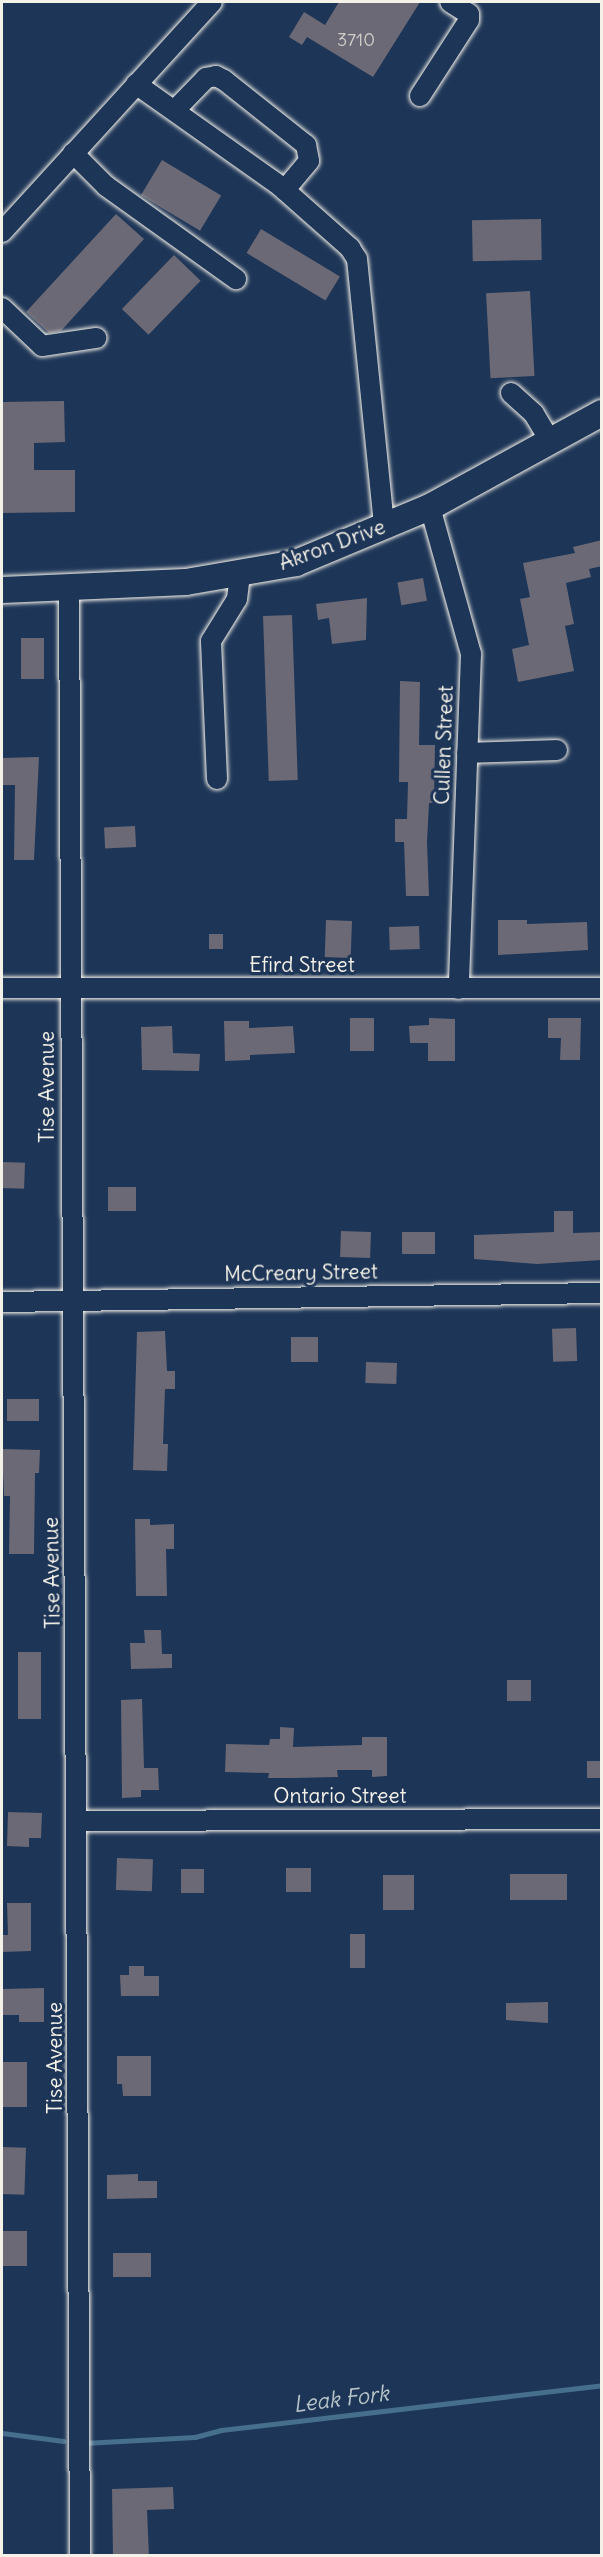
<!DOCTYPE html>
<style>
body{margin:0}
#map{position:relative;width:603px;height:2557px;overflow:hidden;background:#1d3557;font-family:Delius,sans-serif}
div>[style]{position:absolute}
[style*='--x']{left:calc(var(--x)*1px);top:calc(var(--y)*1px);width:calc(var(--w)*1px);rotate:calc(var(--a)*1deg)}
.stream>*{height:5px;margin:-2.5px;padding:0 2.5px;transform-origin:2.5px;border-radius:2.5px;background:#466f8d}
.building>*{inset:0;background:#6b6975;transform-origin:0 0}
.roads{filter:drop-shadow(0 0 2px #f4f1e8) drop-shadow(0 0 2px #f4f1e8)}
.minor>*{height:20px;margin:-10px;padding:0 10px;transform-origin:10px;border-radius:10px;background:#1d3557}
.major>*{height:26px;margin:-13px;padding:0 13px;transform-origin:13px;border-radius:13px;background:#1d3557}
span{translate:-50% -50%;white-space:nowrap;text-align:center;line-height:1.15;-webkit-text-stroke:6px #1d3557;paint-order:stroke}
.number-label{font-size:18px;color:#d2cfcb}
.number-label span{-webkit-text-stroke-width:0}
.street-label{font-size:21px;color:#f4f1e8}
.water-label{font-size:22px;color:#b7c4c8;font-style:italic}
.frame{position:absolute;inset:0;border:3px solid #f4f1e8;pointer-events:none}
</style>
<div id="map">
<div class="stream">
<i style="--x:2;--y:2433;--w:62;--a:7.5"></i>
<i style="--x:84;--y:2443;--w:111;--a:-3.1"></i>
<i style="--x:195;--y:2437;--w:27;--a:-15"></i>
<i style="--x:221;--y:2430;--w:384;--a:-6.7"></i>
</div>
<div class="building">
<i style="clip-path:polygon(339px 2px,420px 2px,373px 77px,307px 37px,302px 45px,289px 37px,304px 12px,325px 25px)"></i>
<i style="left:162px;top:160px;width:69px;height:41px;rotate:31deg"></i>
<i style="clip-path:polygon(116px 214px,144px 239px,61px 331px,49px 333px,26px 312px)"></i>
<i style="left:541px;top:219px;width:41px;height:69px;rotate:89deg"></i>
<i style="left:261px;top:229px;width:92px;height:28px;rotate:31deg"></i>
<i style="left:174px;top:255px;width:37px;height:75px;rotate:44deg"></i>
<i style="left:530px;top:291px;width:85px;height:44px;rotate:87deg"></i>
<i style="clip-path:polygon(64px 401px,65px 442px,34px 443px,34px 470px,75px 470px,75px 512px,2px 513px,2px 402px)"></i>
<i style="clip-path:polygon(602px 540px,602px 566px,589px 569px,591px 577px,566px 583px,574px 624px,565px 626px,574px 671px,518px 682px,512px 649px,529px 645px,520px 599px,530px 597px,523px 563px,575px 553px,573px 547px)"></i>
<i style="left:423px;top:578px;width:23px;height:26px;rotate:80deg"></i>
<i style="clip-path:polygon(367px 598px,366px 640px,332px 644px,329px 618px,318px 620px,316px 604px)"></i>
<i style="left:292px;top:615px;width:165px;height:29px;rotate:88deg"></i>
<i style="left:21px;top:638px;width:23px;height:41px"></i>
<i style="clip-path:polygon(400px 681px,420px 682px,419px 745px,435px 745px,434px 803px,429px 803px,427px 842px,429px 896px,406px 896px,404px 842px,395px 842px,395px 819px,407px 819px,408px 782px,399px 782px)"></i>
<i style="clip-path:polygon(39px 757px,34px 860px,14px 860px,15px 785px,2px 785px,2px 758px)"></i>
<i style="left:135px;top:826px;width:21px;height:31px;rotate:87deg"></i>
<i style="left:326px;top:920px;width:26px;height:37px;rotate:2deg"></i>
<i style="clip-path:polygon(498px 920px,527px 920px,527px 924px,587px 922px,588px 950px,498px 955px)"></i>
<i style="left:419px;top:926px;width:23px;height:30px;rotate:88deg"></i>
<i style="left:209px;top:934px;width:14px;height:15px"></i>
<i style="left:350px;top:1018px;width:24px;height:33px"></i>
<i style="clip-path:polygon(429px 1018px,455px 1019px,455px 1061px,428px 1061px,428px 1043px,410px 1043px,409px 1026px,429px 1025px)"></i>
<i style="clip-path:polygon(548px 1018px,581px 1018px,580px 1060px,560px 1060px,561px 1038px,548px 1038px)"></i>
<i style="clip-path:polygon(224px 1021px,249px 1021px,249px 1028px,293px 1026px,295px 1053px,250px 1055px,250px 1060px,225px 1061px)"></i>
<i style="clip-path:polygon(172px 1026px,173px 1053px,200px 1054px,199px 1071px,142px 1070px,141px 1027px)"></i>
<i style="left:2px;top:1162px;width:23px;height:26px;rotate:2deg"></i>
<i style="left:108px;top:1187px;width:28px;height:24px"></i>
<i style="clip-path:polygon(554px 1211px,573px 1211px,573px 1233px,602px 1232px,602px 1260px,537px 1264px,474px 1259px,474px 1235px,554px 1232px)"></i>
<i style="left:341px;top:1231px;width:30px;height:26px;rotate:2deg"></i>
<i style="left:402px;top:1232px;width:33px;height:22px"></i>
<i style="left:576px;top:1328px;width:33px;height:24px;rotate:88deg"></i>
<i style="clip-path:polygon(165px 1331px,167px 1371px,175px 1371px,175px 1389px,165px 1389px,163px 1444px,168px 1444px,167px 1471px,133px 1470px,137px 1332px)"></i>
<i style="left:318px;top:1337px;width:25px;height:27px;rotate:90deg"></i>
<i style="left:366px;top:1362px;width:31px;height:21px;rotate:2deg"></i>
<i style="left:7px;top:1399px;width:32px;height:22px"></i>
<i style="clip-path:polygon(2px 1449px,40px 1450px,39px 1473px,35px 1473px,34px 1554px,9px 1554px,10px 1496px,4px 1496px)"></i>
<i style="clip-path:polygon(135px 1519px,150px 1519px,150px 1525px,174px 1524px,174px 1549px,166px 1549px,167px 1596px,136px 1596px)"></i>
<i style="clip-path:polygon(144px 1630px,161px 1630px,162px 1654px,172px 1654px,172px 1668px,131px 1669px,130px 1643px,145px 1643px)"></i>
<i style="left:18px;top:1652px;width:23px;height:67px"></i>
<i style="left:507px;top:1680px;width:24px;height:21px"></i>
<i style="clip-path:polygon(142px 1699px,144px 1768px,158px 1768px,159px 1790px,141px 1790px,141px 1797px,122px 1798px,121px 1700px)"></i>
<i style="clip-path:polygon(280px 1727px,294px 1728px,293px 1747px,362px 1745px,362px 1737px,387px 1737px,387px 1776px,372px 1777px,372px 1770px,337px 1770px,338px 1777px,293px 1778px,268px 1778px,269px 1773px,225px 1772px,226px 1744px,269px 1745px,270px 1739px,280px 1739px)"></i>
<i style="left:587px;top:1761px;width:15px;height:17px"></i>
<i style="clip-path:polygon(8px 1812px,42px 1813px,41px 1838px,29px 1838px,29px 1847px,7px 1846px)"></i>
<i style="left:117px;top:1858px;width:36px;height:32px;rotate:2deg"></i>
<i style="left:286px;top:1868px;width:25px;height:24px"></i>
<i style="left:181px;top:1869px;width:23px;height:24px"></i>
<i style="left:510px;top:1874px;width:57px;height:26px"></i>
<i style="left:383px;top:1875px;width:31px;height:35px"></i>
<i style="clip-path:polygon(7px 1903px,31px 1903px,31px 1951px,2px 1952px,2px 1935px,8px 1935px)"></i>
<i style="left:350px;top:1934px;width:15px;height:34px"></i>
<i style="clip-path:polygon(129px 1966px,144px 1966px,144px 1976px,159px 1976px,159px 1996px,121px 1996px,120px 1975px,129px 1975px)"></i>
<i style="clip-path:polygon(44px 1988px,44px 2022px,19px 2022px,19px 2015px,2px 2015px,2px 1989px)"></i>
<i style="clip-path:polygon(548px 2002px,548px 2023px,506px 2020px,506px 2003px)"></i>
<i style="clip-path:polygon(117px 2056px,151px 2056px,151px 2096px,123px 2096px,122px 2084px,117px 2084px)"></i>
<i style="left:2px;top:2062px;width:25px;height:45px"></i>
<i style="left:2px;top:2147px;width:24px;height:47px;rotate:2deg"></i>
<i style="clip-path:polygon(138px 2174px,138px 2181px,157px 2181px,157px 2198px,107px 2199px,107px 2175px)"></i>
<i style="left:2px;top:2231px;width:25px;height:35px"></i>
<i style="left:151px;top:2253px;width:24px;height:38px;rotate:90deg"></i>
<i style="clip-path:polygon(173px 2487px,174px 2509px,147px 2510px,149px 2556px,113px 2556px,112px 2489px)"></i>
</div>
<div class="roads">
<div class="minor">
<i style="--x:136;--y:84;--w:176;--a:35.3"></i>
<i style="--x:280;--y:186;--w:94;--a:41.5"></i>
<i style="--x:350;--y:248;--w:13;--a:58"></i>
<i style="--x:357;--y:259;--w:268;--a:84.2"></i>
<i style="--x:420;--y:96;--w:90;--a:-57.2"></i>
<i style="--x:469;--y:20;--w:6;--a:-90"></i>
<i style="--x:469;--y:14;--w:22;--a:-148"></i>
<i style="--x:175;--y:110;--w:45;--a:-45.9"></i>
<i style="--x:206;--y:78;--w:10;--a:-11"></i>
<i style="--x:216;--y:76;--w:9;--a:27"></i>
<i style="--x:224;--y:80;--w:105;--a:38.4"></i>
<i style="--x:306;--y:145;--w:16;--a:79"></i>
<i style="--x:309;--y:161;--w:38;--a:130"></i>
<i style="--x:73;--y:153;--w:47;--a:45"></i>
<i style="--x:106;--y:186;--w:160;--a:35.6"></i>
<i style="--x:2;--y:232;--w:311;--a:-47.6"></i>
<i style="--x:2;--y:308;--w:55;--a:43.5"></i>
<i style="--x:42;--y:346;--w:55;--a:-8.4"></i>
<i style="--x:511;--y:393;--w:31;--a:42"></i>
<i style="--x:534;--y:414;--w:31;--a:59"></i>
<i style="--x:430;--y:507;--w:153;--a:74.4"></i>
<i style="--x:471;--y:654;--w:335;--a:92.1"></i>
<i style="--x:69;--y:589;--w:1967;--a:89.68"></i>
<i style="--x:467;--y:753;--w:90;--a:-1.9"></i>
<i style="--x:217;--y:779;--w:138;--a:-92.5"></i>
<i style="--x:211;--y:641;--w:49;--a:-58.2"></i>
<i style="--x:237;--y:599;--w:26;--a:-83"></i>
<i style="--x:2;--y:988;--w:600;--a:0"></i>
<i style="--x:2;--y:1302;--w:600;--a:-0.86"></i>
<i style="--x:78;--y:1821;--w:524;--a:-0.22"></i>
</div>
<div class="major">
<i style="--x:2;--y:590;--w:184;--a:-2.5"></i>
<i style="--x:186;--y:582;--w:112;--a:-9.8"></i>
<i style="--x:296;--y:563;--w:145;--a:-22.7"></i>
<i style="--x:430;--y:507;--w:196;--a:-28.7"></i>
</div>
</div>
<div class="number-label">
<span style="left:356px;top:40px">3710</span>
</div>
<div class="street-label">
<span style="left:332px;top:545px;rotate:-20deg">Akron Drive</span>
<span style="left:444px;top:745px;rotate:-88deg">Cullen Street</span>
<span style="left:302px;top:965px">Efird Street</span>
<span style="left:47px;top:1087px;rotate:-90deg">Tise Avenue</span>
<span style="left:301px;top:1273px;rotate:-1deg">McCreary Street</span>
<span style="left:52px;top:1573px;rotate:-91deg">Tise Avenue</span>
<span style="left:340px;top:1796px">Ontario Street</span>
<span style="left:55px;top:2058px;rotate:-90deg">Tise Avenue</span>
</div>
<div class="water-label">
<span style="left:341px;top:2399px;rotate:-7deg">Leak Fork</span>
</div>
<div class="frame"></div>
</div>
